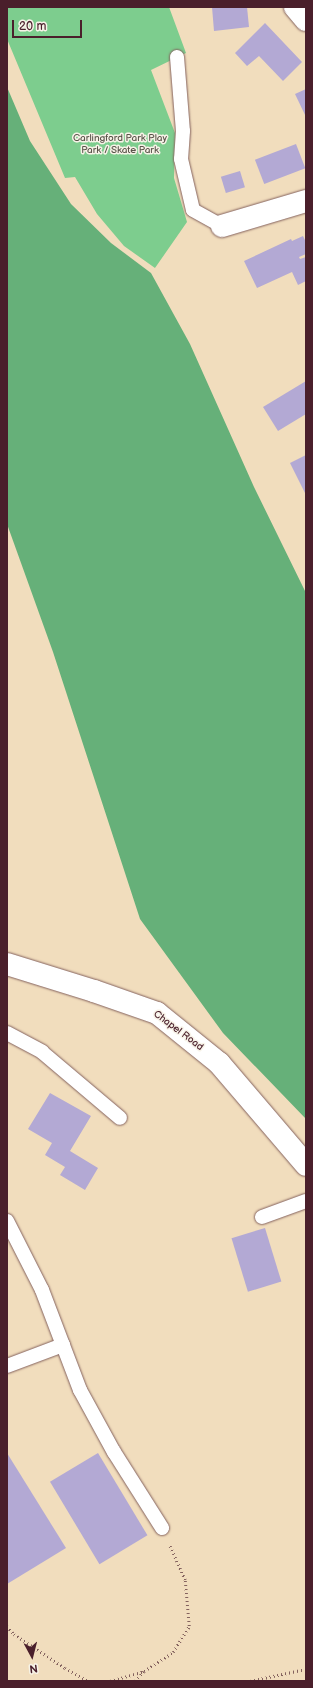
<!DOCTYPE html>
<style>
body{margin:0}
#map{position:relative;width:313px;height:1688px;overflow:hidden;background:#f1ddbd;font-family:"Balsamiq Sans",sans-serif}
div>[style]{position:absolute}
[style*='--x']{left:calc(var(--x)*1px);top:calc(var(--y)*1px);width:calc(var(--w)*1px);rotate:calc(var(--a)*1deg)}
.green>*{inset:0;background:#7dcd8e}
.forest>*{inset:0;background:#66b079}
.building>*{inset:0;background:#b3a9d4;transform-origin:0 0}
.path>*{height:2.5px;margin-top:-1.25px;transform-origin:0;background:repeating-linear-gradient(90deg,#84625e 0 1px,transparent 0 4px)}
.roads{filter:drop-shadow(0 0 1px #84625e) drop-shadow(0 0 1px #84625e)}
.service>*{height:14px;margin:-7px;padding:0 7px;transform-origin:7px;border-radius:7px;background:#fff}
.minor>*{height:22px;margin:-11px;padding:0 11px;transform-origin:11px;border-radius:11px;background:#fff}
.tertiary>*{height:22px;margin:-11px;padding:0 11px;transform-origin:11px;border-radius:11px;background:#fff}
span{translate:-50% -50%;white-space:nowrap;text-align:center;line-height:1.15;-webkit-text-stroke:3px #f7f3e8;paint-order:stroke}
.park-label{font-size:10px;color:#595349}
.street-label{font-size:10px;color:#4a1f2b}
.frame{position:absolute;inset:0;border:8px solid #4a1f2b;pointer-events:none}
.north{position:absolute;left:12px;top:1636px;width:40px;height:40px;-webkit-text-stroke:3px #f7f3e8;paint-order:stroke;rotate:173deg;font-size:11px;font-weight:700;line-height:16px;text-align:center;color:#4a1f2b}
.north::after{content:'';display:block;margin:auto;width:14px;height:18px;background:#4a1f2b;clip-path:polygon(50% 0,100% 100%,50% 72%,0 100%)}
.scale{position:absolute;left:12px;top:20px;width:70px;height:18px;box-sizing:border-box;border:2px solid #4a1f2b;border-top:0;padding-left:5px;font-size:12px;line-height:14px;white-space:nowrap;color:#4a1f2b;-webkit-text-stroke:3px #f7f3e8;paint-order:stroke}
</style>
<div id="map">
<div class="green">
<i style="clip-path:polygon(7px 7px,169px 7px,186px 53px,151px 70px,175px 133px,174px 178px,187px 222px,155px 268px,124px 246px,97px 214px,75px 177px,65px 178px,7px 39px)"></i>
</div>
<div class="forest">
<i style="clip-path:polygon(7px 87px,30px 141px,71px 204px,111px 243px,151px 273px,190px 344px,254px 487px,306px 593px,306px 1119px,223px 1033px,140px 919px,53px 652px,7px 524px)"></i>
</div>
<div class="building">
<i style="clip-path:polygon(212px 7px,247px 7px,249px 27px,214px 31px)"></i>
<i style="clip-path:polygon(265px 23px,302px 62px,283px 81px,259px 56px,247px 66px,235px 53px)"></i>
<i style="clip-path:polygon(306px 89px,306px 117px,295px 94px)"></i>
<i style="left:296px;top:144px;width:26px;height:44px;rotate:69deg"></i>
<i style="left:240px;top:171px;width:17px;height:20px;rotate:73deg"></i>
<i style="clip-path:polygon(303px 236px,306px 242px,306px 254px,299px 257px,300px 259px,306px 257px,306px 281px,298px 285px,292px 272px,257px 288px,244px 261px,291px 239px,292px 241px)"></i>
<i style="clip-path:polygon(306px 381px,306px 414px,278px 431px,263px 407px)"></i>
<i style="clip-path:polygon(306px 455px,306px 495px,290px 463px)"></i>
<i style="clip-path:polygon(50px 1093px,91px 1116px,70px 1151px,98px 1168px,85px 1190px,60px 1175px,65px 1167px,45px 1155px,52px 1143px,28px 1129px)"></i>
<i style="left:265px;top:1228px;width:56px;height:35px;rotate:73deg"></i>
<i style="clip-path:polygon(7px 1453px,66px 1548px,7px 1584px)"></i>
<i style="left:98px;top:1453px;width:96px;height:56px;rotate:59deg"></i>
</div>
<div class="path">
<i style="--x:7;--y:1626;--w:11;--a:49"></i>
<i style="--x:14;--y:1634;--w:61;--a:33.7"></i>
<i style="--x:65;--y:1668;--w:26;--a:29"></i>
<i style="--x:110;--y:1681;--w:35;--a:-16"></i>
<i style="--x:135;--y:1681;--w:13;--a:-48"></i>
<i style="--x:144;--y:1671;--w:35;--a:-33"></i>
<i style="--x:173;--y:1652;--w:31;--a:-58"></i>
<i style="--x:189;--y:1626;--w:46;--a:-95"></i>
<i style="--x:185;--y:1580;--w:39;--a:-114"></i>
<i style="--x:250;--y:1681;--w:57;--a:-12.1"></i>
</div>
<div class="roads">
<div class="service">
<i style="--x:177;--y:57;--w:74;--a:85.4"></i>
<i style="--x:183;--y:131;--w:28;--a:94"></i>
<i style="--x:181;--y:159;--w:52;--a:76.8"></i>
<i style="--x:193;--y:210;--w:33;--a:29"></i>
<i style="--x:7;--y:1033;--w:40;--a:28"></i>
<i style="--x:42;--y:1052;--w:102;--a:40.2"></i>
<i style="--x:262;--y:1217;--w:47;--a:-20"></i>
<i style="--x:7;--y:1221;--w:77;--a:63.1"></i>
<i style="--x:42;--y:1290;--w:107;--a:69.2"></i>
<i style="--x:80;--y:1390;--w:71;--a:61.3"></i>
<i style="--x:114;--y:1452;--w:90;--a:57.7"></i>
<i style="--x:7;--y:1366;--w:60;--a:-20.6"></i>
</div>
<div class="minor">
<i style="--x:295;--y:7;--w:17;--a:50"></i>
<i style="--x:222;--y:226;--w:88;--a:-16.6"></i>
</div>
<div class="tertiary">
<i style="--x:7;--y:964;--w:91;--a:17.2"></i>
<i style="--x:94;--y:991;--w:67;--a:19.2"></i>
<i style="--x:157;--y:1013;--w:80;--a:38.9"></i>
<i style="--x:219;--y:1063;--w:134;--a:49.5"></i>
</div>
</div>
<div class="park-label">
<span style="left:120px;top:144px">Carlingford Park Play<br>Park / Skate Park</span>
</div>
<div class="street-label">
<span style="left:178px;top:1031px;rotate:37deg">Chapel Road</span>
</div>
<div class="frame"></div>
<div class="north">N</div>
<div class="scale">20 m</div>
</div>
